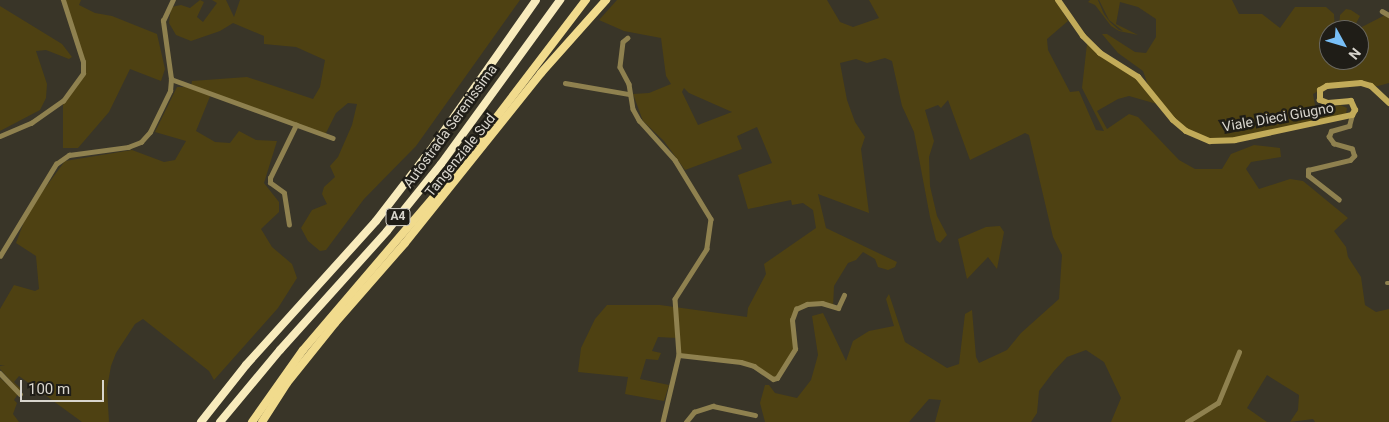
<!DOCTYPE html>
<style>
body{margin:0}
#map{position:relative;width:1389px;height:422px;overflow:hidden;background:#393528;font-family:Roboto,sans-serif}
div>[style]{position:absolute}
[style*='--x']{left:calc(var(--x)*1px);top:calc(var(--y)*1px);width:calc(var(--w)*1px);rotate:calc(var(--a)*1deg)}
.green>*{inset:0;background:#4e4112}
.minor>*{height:4.5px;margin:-2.25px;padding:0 2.25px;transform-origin:2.25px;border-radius:2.25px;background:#8f814f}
.secondary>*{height:6px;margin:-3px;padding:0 3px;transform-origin:3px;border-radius:3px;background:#c2ab59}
.trunk>*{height:8px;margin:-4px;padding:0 4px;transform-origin:4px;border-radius:4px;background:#f1db8d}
.motorway>*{height:8px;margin:-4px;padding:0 4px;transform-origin:4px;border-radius:4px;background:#f8ebbc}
span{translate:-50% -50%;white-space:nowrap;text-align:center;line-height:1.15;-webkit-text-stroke:5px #1f1d17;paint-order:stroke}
.shield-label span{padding:1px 4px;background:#1f1d17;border:1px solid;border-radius:4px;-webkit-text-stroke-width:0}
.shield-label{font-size:12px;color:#d8d5cd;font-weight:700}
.street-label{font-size:14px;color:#d8d5cd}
.north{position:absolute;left:1319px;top:20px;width:50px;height:50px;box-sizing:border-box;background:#1f1d17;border:1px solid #696760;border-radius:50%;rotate:129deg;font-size:14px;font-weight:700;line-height:20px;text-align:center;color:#d8d5cd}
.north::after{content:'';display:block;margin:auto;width:18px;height:22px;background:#78bff7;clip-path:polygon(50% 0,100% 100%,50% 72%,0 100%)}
.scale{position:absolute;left:20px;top:380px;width:84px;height:22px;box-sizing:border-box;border:2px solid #d8d5cd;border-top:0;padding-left:6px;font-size:15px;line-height:18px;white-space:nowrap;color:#d8d5cd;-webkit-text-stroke:4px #1f1d17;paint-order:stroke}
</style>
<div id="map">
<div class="green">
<i style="clip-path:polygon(63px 0,81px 0,79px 5px,95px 13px,112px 16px,157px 34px,165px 69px,161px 81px,130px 69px,109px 112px,78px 148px,63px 148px,63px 101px,83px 73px,83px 62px)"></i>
<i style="clip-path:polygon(200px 0,204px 2px,197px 17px,203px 22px,217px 3px,212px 0,226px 0,234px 17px,240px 0,520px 0,416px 146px,364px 199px,326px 250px,320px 251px,308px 241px,301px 228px,312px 210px,327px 204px,322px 194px,324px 187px,335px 177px,330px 166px,338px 157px,352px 125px,357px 104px,348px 103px,336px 113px,325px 135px,211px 94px,196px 131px,215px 142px,230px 143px,239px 131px,256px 140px,277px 141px,264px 183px,279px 202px,279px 212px,261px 229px,272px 247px,292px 264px,297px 278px,278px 308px,214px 380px,209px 371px,143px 319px,135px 324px,116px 353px,111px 366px,107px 388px,109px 422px,82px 422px,19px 376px,14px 382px,22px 390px,21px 392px,0 369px,0 366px,5px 366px,0 365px,0 309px,14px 285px,35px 291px,39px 289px,36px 256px,16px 243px,28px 211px,65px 161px,132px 150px,164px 162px,175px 160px,186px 141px,155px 132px,177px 87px,191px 87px,192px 81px,247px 77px,313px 99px,320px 87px,325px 60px,296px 47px,264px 44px,264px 36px,233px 23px,220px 31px,191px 41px,176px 35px,169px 23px,171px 7px,181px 5px,190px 8px)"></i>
<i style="clip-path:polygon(evenodd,617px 0,827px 0,840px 22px,853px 27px,879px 18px,869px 0,1055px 0,1068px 21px,1047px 39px,1048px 50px,1070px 92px,1079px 91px,1096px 130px,1104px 131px,1082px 88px,1087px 44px,1131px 72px,1157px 104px,1129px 96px,1118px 99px,1097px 111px,1107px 129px,1129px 114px,1138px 117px,1179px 160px,1195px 169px,1222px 169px,1231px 154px,1254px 145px,1280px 148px,1281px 157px,1251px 162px,1246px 169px,1259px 189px,1290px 179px,1303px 181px,1348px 218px,1334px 231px,1346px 247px,1348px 257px,1361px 277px,1365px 305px,1376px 312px,1389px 309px,1389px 422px,1315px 422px,1313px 419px,1290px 422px,1298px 410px,1299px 395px,1267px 375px,1247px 408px,1267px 422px,1111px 422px,1121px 398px,1104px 362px,1086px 350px,1067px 357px,1054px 371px,1039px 391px,1037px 413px,1031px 422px,935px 422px,941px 400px,929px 399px,909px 422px,765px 422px,760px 403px,765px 385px,769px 385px,775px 393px,797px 398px,811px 380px,818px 355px,812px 316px,823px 313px,846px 361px,853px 341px,869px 331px,894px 326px,886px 299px,889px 294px,905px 342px,947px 368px,959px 364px,965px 314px,972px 310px,976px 357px,979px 363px,1007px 350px,1021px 333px,1059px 299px,1062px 255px,1053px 237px,1029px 135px,1025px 133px,970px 160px,948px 100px,941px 108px,938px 105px,925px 110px,934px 141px,929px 157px,930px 186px,937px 216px,947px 235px,940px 243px,936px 240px,930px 217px,914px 132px,902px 106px,892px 61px,885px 58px,867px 63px,856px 59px,840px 63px,847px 100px,855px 122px,865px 137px,861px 149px,869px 213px,818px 194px,826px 228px,897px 262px,895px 267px,888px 270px,878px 267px,875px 259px,863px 252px,856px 260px,848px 263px,834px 286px,833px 308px,825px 304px,807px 304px,796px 309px,792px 320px,795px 349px,781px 374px,773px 379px,754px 366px,679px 355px,677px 338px,658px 337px,652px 351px,661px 353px,658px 360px,646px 359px,640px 379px,669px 385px,664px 401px,625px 394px,628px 377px,578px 372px,581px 348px,595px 319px,607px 305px,660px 305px,747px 317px,748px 308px,766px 274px,764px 264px,816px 228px,813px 210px,803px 203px,792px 205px,791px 200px,748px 209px,738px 175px,772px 163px,757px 127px,737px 136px,742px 149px,685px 170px,664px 141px,643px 121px,633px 94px,649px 93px,671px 84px,666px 76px,661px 38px,624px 31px,599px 20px,617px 0,684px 88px,689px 93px,732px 112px,698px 125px,682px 92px,684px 88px)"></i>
<i style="clip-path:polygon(1090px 0,1098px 0,1104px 14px,1110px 22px,1119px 30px,1123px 31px,1109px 20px,1099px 0,1232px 0,1239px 14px,1262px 14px,1280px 28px,1295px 7px,1326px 7px,1334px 14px,1335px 29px,1339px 27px,1340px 15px,1346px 9px,1351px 10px,1360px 16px,1353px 29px,1329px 30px,1329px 60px,1359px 60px,1359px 30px,1356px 30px,1389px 13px,1389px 83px,1378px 86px,1327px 86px,1313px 94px,1315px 105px,1331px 108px,1340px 105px,1347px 108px,1346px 114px,1235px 140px,1210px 141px,1186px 131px,1149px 88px,1143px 71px,1118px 53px,1102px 34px,1107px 34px,1135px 52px,1146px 53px,1156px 37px,1156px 19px,1138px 7px,1120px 2px,1116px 24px,1138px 35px,1119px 31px,1111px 26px,1095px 5px,1088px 2px)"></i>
<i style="clip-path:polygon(0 6px,62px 44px,72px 57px,69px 59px,46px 50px,36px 51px,47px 84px,46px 98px,40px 110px,0 131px)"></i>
<i style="clip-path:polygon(1000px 226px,1004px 232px,997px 269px,988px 257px,967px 279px,958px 239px,986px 227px)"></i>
<i style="clip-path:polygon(0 378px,18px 394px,14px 400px,17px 403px,13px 414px,19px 422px,0 422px)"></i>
</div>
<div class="minor">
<i style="--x:1382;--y:11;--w:8;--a:30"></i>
<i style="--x:628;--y:38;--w:6;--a:141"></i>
<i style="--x:623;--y:42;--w:25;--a:97"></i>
<i style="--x:620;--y:67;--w:19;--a:62"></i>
<i style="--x:629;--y:84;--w:25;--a:81"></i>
<i style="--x:633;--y:109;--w:13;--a:61"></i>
<i style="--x:639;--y:120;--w:54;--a:48"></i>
<i style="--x:675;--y:160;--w:69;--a:58.6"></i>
<i style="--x:711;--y:219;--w:30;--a:98"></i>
<i style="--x:707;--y:249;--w:59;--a:122.6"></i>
<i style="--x:675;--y:299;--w:56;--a:85.9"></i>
<i style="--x:679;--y:355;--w:69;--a:103.4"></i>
<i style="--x:171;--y:79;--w:172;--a:20"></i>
<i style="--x:565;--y:83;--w:65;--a:9.8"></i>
<i style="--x:0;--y:136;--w:34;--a:-23"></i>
<i style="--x:31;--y:123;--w:39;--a:-35"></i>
<i style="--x:63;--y:101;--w:34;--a:-54"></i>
<i style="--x:83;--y:73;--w:11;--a:-90"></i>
<i style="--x:83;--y:62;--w:65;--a:-107.9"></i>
<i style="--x:1339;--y:200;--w:39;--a:-142"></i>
<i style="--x:1308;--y:176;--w:6;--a:-90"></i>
<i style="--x:1308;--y:170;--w:43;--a:-13.4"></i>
<i style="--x:1350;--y:160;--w:6;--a:-45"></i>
<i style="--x:1354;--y:156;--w:7;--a:-106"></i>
<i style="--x:1352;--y:149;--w:19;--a:-164"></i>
<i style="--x:1334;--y:144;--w:9;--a:-126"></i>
<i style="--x:1329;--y:137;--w:6;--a:-72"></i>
<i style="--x:1331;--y:131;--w:19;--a:-16"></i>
<i style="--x:1349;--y:126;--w:11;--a:-75"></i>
<i style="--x:289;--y:225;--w:32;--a:-99"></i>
<i style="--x:284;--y:193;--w:17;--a:-144"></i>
<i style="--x:270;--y:183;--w:5;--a:-90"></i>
<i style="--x:270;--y:178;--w:59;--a:-63.9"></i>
<i style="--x:0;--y:256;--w:108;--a:-58.7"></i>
<i style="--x:56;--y:164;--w:16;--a:-35"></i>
<i style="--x:69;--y:155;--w:60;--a:-7.7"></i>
<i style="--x:128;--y:147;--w:14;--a:-21"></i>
<i style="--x:141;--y:142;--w:13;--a:-48"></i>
<i style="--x:150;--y:132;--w:46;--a:-64"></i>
<i style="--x:170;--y:91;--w:12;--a:-85"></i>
<i style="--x:171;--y:79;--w:59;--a:-97.9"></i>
<i style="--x:163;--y:21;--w:23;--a:-65"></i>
<i style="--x:1387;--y:283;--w:2;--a:0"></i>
<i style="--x:679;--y:355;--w:62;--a:6.4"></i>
<i style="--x:741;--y:362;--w:14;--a:17"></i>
<i style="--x:754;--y:366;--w:23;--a:34"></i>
<i style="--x:773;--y:379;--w:4;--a:-14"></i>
<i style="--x:777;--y:378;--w:34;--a:-58"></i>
<i style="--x:795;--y:349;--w:29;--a:-96"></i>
<i style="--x:792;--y:320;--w:12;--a:-70"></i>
<i style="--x:796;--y:309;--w:12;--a:-24"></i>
<i style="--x:807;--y:304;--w:15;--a:-4"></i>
<i style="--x:822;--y:303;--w:17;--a:17"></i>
<i style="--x:838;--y:308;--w:14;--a:-65"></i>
<i style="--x:0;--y:373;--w:29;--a:46"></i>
<i style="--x:686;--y:422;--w:13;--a:-51"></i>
<i style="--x:694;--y:412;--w:20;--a:-18"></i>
<i style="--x:713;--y:406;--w:43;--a:12.1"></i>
<i style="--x:1187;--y:422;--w:36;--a:-32"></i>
<i style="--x:1218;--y:403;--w:55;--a:-67.6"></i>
</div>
<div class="secondary">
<i style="--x:1058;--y:0;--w:44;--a:55.2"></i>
<i style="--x:1083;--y:36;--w:24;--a:45"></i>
<i style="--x:1100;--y:53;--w:45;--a:32.3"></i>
<i style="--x:1138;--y:77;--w:55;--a:50.9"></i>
<i style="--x:1173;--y:120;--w:17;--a:40"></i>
<i style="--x:1186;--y:131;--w:26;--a:23"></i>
<i style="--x:1210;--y:141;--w:25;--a:-2"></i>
<i style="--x:1235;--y:140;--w:120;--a:-12.1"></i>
<i style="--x:1352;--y:115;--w:6;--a:-59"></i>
<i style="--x:1355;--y:110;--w:10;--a:-114"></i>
<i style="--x:1351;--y:101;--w:23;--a:175"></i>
<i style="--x:1328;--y:103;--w:9;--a:-159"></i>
<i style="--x:1320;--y:100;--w:10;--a:-90"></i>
<i style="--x:1320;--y:90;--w:8;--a:-30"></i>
<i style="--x:1327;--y:86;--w:34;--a:-5"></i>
<i style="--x:1361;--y:83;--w:10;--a:17"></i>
<i style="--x:1371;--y:86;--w:25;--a:43"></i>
</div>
<div class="trunk">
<i style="--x:252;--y:422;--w:88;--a:-54.7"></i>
<i style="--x:303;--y:350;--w:233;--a:-49.5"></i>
<i style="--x:454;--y:173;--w:218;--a:-52.7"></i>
<i style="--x:262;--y:422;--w:46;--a:-57.3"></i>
<i style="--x:287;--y:383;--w:77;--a:-51.3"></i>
<i style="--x:335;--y:323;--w:106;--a:-48.8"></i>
<i style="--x:405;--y:243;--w:218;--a:-51.3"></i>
<i style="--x:541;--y:73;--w:98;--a:-48.3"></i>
</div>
<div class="motorway">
<i style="--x:201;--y:422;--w:73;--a:-51.7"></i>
<i style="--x:246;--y:365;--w:194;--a:-47.9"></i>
<i style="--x:376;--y:221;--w:88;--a:-52.4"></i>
<i style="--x:430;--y:151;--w:184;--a:-54.9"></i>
<i style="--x:220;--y:422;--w:94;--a:-50.2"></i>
<i style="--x:280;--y:350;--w:160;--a:-48"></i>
<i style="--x:387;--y:231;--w:86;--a:-51.1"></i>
<i style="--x:441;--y:164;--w:203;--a:-54"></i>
</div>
<div class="shield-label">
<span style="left:398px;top:217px">A4</span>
</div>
<div class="street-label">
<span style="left:1278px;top:117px;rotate:-10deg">Viale Dieci Giugno</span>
<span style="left:450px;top:126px;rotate:-54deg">Autostrada Serenissima</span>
<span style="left:460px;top:155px;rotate:-51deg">Tangenziale Sud</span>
</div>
<div class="north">N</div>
<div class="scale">100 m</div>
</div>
